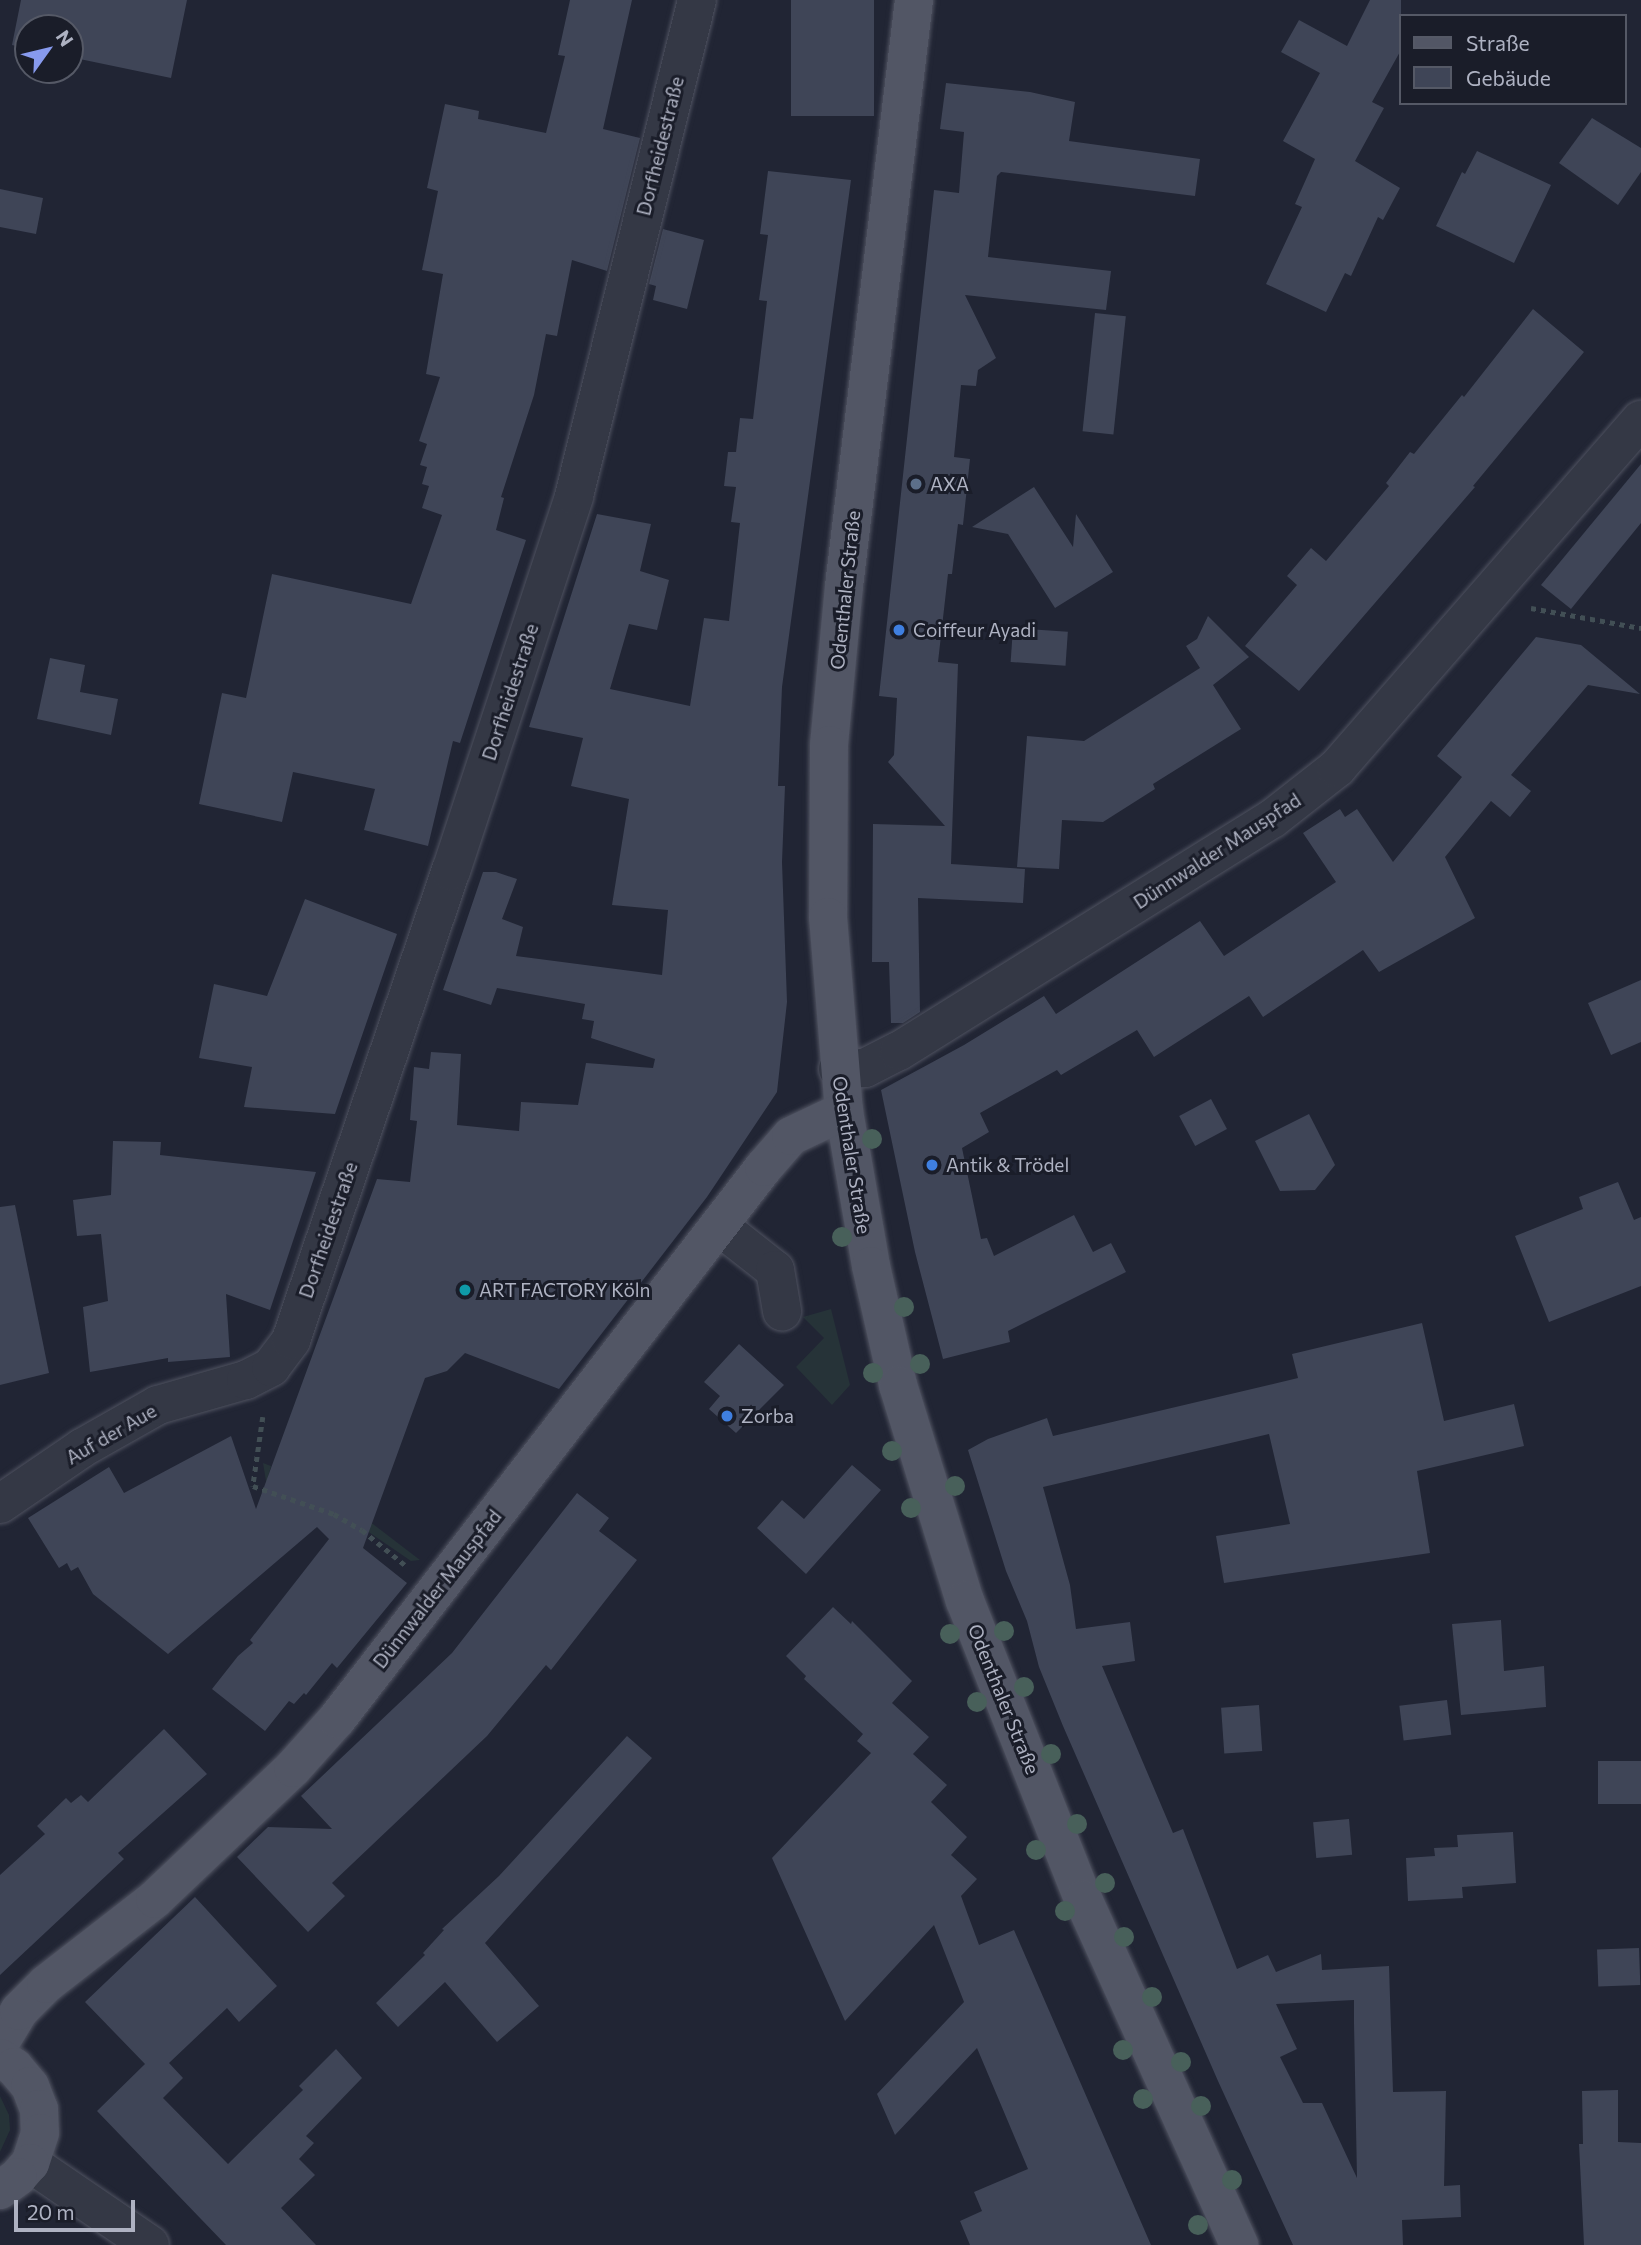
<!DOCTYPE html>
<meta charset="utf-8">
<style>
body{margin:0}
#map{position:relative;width:1641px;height:2245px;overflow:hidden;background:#212534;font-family:Commissioner,sans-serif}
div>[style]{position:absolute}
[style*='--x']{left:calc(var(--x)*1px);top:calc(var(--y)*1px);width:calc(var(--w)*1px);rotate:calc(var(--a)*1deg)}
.green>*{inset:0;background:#263338}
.building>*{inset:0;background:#3f4557;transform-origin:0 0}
.path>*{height:4.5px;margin-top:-2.25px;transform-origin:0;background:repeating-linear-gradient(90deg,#424f55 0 5px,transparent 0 10px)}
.roads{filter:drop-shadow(0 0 2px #4f5260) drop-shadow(0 0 2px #4f5260)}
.minor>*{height:38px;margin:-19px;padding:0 19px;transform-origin:19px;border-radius:19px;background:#343845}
.major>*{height:38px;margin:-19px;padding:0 19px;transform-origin:19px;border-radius:19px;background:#525665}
.trees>*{width:20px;height:20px;margin:-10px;border-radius:50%;background:#48605a}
.dots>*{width:19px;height:19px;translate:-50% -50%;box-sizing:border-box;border:4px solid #1a1d29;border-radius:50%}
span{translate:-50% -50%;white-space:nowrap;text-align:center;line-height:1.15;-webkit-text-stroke:6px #1a1d29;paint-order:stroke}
.street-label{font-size:19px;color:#aeb2c2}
.poi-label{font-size:19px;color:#aeb2c2}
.left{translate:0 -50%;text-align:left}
.legend{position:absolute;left:1399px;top:14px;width:228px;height:91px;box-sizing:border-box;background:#1a1d29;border:2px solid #555966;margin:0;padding:9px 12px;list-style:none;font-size:21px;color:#aeb2c2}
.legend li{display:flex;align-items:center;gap:14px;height:35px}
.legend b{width:35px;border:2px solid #555966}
.north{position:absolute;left:14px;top:14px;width:70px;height:70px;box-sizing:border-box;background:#1a1d29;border:2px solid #555966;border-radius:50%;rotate:56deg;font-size:19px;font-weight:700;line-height:28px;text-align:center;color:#aeb2c2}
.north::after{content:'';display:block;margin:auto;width:24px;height:32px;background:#879aee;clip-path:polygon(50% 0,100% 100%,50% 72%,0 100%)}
.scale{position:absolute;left:14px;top:2200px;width:121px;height:32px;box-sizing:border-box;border:4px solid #aeb2c2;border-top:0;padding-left:9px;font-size:21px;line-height:24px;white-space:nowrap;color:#aeb2c2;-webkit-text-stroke:5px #1a1d29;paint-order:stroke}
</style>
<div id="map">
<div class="green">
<i style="clip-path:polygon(831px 1309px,850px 1385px,832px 1405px,796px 1367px,824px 1338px,803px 1317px)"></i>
<i style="clip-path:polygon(263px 1463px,271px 1466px,268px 1477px,369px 1521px,420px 1560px,411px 1561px,338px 1511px,266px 1481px)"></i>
<i style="clip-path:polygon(0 2096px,9px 2115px,10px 2130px,0 2152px)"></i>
</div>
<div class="building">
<i style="clip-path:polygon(21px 0,187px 0,171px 78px,70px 57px,70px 28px,28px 28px,28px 49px,12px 45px)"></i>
<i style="clip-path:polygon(570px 0,632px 0,603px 129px,640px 138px,607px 271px,572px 260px,557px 336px,546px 334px,534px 395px,501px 497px,504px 498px,496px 530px,526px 540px,460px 743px,453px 741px,428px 846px,364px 830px,375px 789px,293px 772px,282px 822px,199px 804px,222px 693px,246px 698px,272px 574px,411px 604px,442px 515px,422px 508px,429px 486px,422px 484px,427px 467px,420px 465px,427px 444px,419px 441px,440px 377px,426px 374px,443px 274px,422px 270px,438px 191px,427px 188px,445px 104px,479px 111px,478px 119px,546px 133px,565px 56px,558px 55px)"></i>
<i style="left:791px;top:0;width:83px;height:116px"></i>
<i style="clip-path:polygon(1370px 0,1401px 0,1401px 50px,1372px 102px,1384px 108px,1355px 161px,1400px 188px,1383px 220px,1378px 217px,1351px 276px,1345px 273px,1326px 312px,1266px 284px,1302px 207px,1295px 204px,1315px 159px,1283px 141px,1320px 73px,1281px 52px,1299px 20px,1347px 46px)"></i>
<i style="clip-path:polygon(946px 83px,1030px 92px,1075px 102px,1069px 141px,1200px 159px,1195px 196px,1001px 172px,997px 176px,988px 257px,1111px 271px,1106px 310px,965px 295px,996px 358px,978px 370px,976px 386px,961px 385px,954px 457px,970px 459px,963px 525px,958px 524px,952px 574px,948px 574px,938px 662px,958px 664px,951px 864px,1025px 869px,1023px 903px,918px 898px,920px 1012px,903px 1023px,891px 1023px,889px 962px,872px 962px,873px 824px,945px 826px,888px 762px,894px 755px,897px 698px,879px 696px,934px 190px,959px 193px,964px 132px,940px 129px)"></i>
<i style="clip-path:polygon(1592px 118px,1641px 148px,1641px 172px,1618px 205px,1559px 163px)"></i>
<i style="clip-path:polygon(1477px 151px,1551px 185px,1514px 263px,1436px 226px,1462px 172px,1465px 174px)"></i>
<i style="clip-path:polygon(768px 171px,851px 180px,782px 687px,778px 786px,785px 786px,782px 862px,787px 1002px,777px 1092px,707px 1197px,559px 1389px,465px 1353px,447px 1371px,425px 1378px,363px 1548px,407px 1583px,337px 1668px,332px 1663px,306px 1695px,304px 1693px,294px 1704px,289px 1701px,265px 1731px,212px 1689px,238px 1656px,253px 1643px,250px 1640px,329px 1539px,317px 1527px,168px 1654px,93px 1594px,78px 1567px,71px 1571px,67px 1563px,59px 1568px,28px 1518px,109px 1467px,124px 1493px,231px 1436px,256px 1509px,377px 1179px,410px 1182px,417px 1121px,410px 1120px,414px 1067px,429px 1069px,431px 1052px,461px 1054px,457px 1125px,519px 1131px,521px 1102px,578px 1105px,586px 1063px,653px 1068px,655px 1059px,591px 1038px,594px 1021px,582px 1019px,585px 1004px,497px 988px,491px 1005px,443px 990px,483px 872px,496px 872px,517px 879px,502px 919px,523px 927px,516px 956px,662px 975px,668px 910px,612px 905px,629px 799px,571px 786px,583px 738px,529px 727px,597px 514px,651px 524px,640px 571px,669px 580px,657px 630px,629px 624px,610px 689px,690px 706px,704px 618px,729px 621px,740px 523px,731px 522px,736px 487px,724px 486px,728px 452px,736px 452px,740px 418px,753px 419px,767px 301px,759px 300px,768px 235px,760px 234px)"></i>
<i style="clip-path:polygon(0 189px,43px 198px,36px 234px,0 227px)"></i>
<i style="clip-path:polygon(663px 229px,704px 240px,687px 309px,653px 300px,656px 286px,649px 284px)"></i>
<i style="clip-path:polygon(1533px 309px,1584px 352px,1473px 486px,1475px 487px,1299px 691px,1245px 646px,1297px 585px,1287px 576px,1311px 548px,1326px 561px,1389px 486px,1386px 483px,1410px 452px,1414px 454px,1462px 395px,1464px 397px)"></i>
<i style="left:1095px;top:313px;width:31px;height:119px;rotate:6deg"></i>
<i style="clip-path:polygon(1641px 464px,1641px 523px,1571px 609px,1541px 585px)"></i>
<i style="clip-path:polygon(1034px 487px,1073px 547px,1076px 514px,1113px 572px,1055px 608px,1008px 534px,972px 527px)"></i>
<i style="clip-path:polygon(1208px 616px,1249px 657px,1213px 685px,1241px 729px,1153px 784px,1155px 789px,1103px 822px,1062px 820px,1059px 869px,1017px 867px,1027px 736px,1084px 741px,1200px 668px,1186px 646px,1197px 639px)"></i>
<i style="left:1013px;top:628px;width:55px;height:34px;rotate:4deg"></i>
<i style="clip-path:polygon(1536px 637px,1581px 645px,1640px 694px,1588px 685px,1511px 775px,1531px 791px,1510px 817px,1491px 801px,1445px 857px,1475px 918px,1379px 972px,1363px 950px,1263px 1017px,1249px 996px,1154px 1057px,1137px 1030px,1061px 1075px,1057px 1070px,980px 1113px,989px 1132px,962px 1148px,981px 1239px,987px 1238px,994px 1256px,1074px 1215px,1093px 1252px,1111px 1243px,1126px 1272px,1008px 1331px,1010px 1342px,943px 1359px,915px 1252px,881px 1090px,964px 1045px,1044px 996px,1056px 1014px,1200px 921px,1224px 956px,1336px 882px,1303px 833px,1340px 809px,1345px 817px,1357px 809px,1393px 862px,1462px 777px,1437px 756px)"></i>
<i style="clip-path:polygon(50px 658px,85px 665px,80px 692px,118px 699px,111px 735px,37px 719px)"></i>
<i style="clip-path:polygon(305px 899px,397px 934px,335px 1114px,244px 1107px,252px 1067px,199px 1058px,214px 984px,267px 996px)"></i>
<i style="clip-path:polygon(1641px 980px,1641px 1042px,1611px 1055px,1588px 1003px)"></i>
<i style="left:1211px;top:1099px;width:34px;height:36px;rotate:62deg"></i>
<i style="clip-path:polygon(1309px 1114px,1335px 1165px,1315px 1190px,1280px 1191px,1255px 1141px)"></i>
<i style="clip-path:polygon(113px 1141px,161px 1142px,160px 1155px,316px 1172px,270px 1310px,226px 1294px,230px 1357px,168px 1362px,168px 1358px,90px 1372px,83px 1307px,108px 1301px,101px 1234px,77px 1236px,73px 1200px,111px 1195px)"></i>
<i style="clip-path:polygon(1618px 1182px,1634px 1220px,1641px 1217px,1641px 1286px,1549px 1322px,1515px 1236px,1583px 1209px,1579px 1197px)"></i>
<i style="clip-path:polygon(15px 1205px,49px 1373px,0 1385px,0 1207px)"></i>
<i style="clip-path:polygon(evenodd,1422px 1323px,1444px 1421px,1514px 1404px,1524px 1446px,1417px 1471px,1430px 1553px,1224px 1583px,1216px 1536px,1290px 1524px,1269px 1434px,1043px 1487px,1070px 1585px,1076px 1629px,1130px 1622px,1135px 1661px,1102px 1666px,1173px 1833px,1183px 1829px,1237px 1969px,1268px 1955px,1276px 1972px,1321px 1954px,1322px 1970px,1389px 1966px,1393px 2092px,1446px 2091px,1444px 2186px,1460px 2185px,1461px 2217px,1402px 2220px,1403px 2245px,1293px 2245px,1218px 2081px,1063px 1726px,1039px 1667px,1027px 1621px,1006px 1571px,968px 1450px,988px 1439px,1047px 1418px,1053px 1436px,1298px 1378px,1292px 1354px,1422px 1323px,1354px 2000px,1354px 2023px,1357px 2178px,1322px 2103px,1303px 2103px,1280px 2057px,1297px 2049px,1276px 2004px,1354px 2000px)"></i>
<i style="clip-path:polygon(739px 1344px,784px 1385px,736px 1433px,709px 1409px,720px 1396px,704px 1382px)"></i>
<i style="clip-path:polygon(852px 1465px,881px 1490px,806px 1574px,757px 1528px,782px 1500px,804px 1519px)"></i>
<i style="clip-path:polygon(577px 1493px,609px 1518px,599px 1531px,637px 1560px,551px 1670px,546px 1665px,487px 1736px,332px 1883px,345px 1896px,308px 1932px,237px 1857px,268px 1827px,332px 1829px,301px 1796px,452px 1653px)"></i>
<i style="clip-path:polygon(833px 1607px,851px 1624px,852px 1621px,912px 1681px,892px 1703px,929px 1737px,913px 1754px,947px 1785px,931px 1802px,967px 1837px,951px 1855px,977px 1879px,961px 1896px,979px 1945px,1014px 1930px,1151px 2245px,970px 2245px,960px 2221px,982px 2211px,974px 2192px,1028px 2169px,977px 2048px,895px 2135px,877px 2094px,964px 2002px,934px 1925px,845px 2021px,772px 1858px,871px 1753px,857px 1741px,863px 1734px,804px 1679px,806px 1676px,786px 1656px)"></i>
<i style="clip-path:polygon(1501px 1620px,1504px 1671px,1544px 1666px,1546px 1707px,1461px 1715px,1452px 1624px)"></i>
<i style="left:1447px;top:1700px;width:35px;height:48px;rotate:83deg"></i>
<i style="left:1259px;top:1705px;width:46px;height:38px;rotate:86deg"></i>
<i style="clip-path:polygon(164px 1729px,207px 1774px,118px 1853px,124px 1859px,0 1975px,0 1875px,45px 1834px,37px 1826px,66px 1798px,71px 1803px,81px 1795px,88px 1802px)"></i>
<i style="clip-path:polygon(627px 1736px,652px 1758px,485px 1943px,539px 2006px,497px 2042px,445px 1982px,398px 2027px,376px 2003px,425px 1955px,423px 1953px,444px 1930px,442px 1929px,499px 1876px)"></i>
<i style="left:1641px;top:1761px;width:43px;height:43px;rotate:90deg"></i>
<i style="left:1349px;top:1819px;width:36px;height:36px;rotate:85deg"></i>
<i style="clip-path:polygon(1513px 1832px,1516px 1883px,1462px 1887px,1463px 1898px,1408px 1901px,1406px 1858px,1435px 1856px,1434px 1848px,1458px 1847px,1457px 1835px)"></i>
<i style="clip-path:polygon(195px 1897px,277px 1986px,239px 2022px,227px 2008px,169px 2063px,183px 2078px,163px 2098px,228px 2164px,303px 2090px,299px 2086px,336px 2049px,362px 2078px,306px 2136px,314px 2143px,299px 2159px,315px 2175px,281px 2208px,316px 2245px,226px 2245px,97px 2111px,145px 2064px,85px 2002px)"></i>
<i style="left:1639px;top:1948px;width:37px;height:42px;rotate:88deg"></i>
<i style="clip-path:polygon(1618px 2090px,1618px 2142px,1641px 2143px,1641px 2245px,1584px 2245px,1579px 2144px,1583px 2144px,1582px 2091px)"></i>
</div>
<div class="path">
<i style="--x:1531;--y:608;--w:112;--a:10.3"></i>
<i style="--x:263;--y:1417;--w:70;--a:98.2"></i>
<i style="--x:253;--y:1486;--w:86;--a:19.1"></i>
<i style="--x:334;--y:1514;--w:32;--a:30"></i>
<i style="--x:362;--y:1530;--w:55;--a:39.1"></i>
</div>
<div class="roads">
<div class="minor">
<i style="--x:838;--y:1069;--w:27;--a:-2"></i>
<i style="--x:865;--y:1068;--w:38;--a:-27"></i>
<i style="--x:899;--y:1051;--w:439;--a:-31.9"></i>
<i style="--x:1272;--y:819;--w:83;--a:-38.1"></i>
<i style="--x:1337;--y:768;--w:462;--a:-48.9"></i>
<i style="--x:719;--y:1226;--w:71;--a:38.2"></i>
<i style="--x:775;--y:1270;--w:42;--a:80.3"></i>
<i style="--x:0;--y:1504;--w:99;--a:-34.3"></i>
<i style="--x:82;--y:1448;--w:87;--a:-29.5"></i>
<i style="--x:158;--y:1405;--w:91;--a:-15.9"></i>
<i style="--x:246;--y:1380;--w:28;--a:-27"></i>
<i style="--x:271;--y:1367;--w:34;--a:-53"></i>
<i style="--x:291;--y:1340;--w:496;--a:-71.2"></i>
<i style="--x:451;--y:871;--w:395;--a:-71.8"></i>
<i style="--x:574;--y:496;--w:511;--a:-76.07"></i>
<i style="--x:30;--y:2163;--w:145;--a:34.3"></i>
</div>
<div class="major">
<i style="--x:914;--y:0;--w:590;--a:96.81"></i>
<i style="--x:844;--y:586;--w:160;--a:95.4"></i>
<i style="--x:829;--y:745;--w:172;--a:90.3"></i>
<i style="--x:828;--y:917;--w:195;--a:85.3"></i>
<i style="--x:844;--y:1111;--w:157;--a:80.1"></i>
<i style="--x:871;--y:1266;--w:122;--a:77.2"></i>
<i style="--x:898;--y:1385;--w:226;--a:72.8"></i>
<i style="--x:965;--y:1601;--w:321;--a:68.4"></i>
<i style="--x:1083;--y:1899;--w:380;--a:65.7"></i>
<i style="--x:0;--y:2043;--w:37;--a:-59"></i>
<i style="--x:19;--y:2011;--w:38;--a:-45"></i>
<i style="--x:46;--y:1984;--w:138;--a:-37.9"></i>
<i style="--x:155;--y:1899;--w:190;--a:-43.5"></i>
<i style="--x:293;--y:1768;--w:66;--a:-48.1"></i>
<i style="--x:337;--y:1719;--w:698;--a:-52.28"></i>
<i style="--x:764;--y:1167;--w:41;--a:-48.9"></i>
<i style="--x:791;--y:1136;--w:59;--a:-25.3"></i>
<i style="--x:0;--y:2058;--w:17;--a:33"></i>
<i style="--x:14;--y:2067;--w:25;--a:50"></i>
<i style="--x:30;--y:2086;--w:25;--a:69"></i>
<i style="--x:39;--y:2109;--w:24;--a:88"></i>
<i style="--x:40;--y:2133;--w:32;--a:108"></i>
<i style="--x:30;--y:2163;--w:18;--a:131"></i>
<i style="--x:18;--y:2177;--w:22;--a:144"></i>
</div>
</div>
<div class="trees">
<i style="left:872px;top:1139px"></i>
<i style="left:842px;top:1237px"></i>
<i style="left:904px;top:1307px"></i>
<i style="left:920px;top:1364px"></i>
<i style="left:873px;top:1373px"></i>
<i style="left:892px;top:1451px"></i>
<i style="left:955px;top:1486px"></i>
<i style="left:911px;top:1508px"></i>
<i style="left:1004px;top:1631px"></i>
<i style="left:950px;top:1634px"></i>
<i style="left:1024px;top:1687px"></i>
<i style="left:977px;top:1702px"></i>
<i style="left:1051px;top:1754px"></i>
<i style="left:1077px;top:1824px"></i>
<i style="left:1036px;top:1850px"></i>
<i style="left:1105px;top:1883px"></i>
<i style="left:1065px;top:1911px"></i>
<i style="left:1124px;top:1937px"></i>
<i style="left:1152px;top:1997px"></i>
<i style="left:1123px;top:2050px"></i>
<i style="left:1181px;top:2062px"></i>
<i style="left:1143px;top:2099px"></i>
<i style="left:1201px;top:2106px"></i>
<i style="left:1232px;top:2180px"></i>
<i style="left:1198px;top:2225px"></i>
</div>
<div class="dots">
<i style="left:916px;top:484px;background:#5c6f8a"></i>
<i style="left:899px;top:630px;background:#3f7fe0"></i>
<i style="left:932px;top:1165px;background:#3f7fe0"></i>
<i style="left:465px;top:1290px;background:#0f9aa8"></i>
<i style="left:727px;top:1416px;background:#3f7fe0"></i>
</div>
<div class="street-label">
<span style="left:660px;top:146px;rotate:-76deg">Dorfheidestraße</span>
<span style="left:845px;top:590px;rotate:-84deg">Odenthaler Straße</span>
<span style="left:510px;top:692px;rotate:-72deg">Dorfheidestraße</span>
<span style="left:1217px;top:851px;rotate:-33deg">Dünnwalder Mauspfad</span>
<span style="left:852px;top:1155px;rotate:81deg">Odenthaler Straße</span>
<span style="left:328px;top:1230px;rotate:-71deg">Dorfheidestraße</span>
<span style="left:111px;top:1434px;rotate:-30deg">Auf der Aue</span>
<span style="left:437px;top:1589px;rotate:-52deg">Dünnwalder Mauspfad</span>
<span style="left:1004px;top:1699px;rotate:68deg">Odenthaler Straße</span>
</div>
<div class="poi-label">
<span class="left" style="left:930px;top:484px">AXA</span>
<span class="left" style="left:913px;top:630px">Coiffeur Ayadi</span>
<span class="left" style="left:946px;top:1165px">Antik &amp; Trödel</span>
<span class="left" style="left:479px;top:1290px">ART FACTORY Köln</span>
<span class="left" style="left:741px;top:1416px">Zorba</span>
</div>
<ul class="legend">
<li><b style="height:9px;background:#525665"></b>Straße</li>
<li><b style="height:19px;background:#3f4557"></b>Gebäude</li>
</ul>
<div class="north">N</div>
<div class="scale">20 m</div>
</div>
